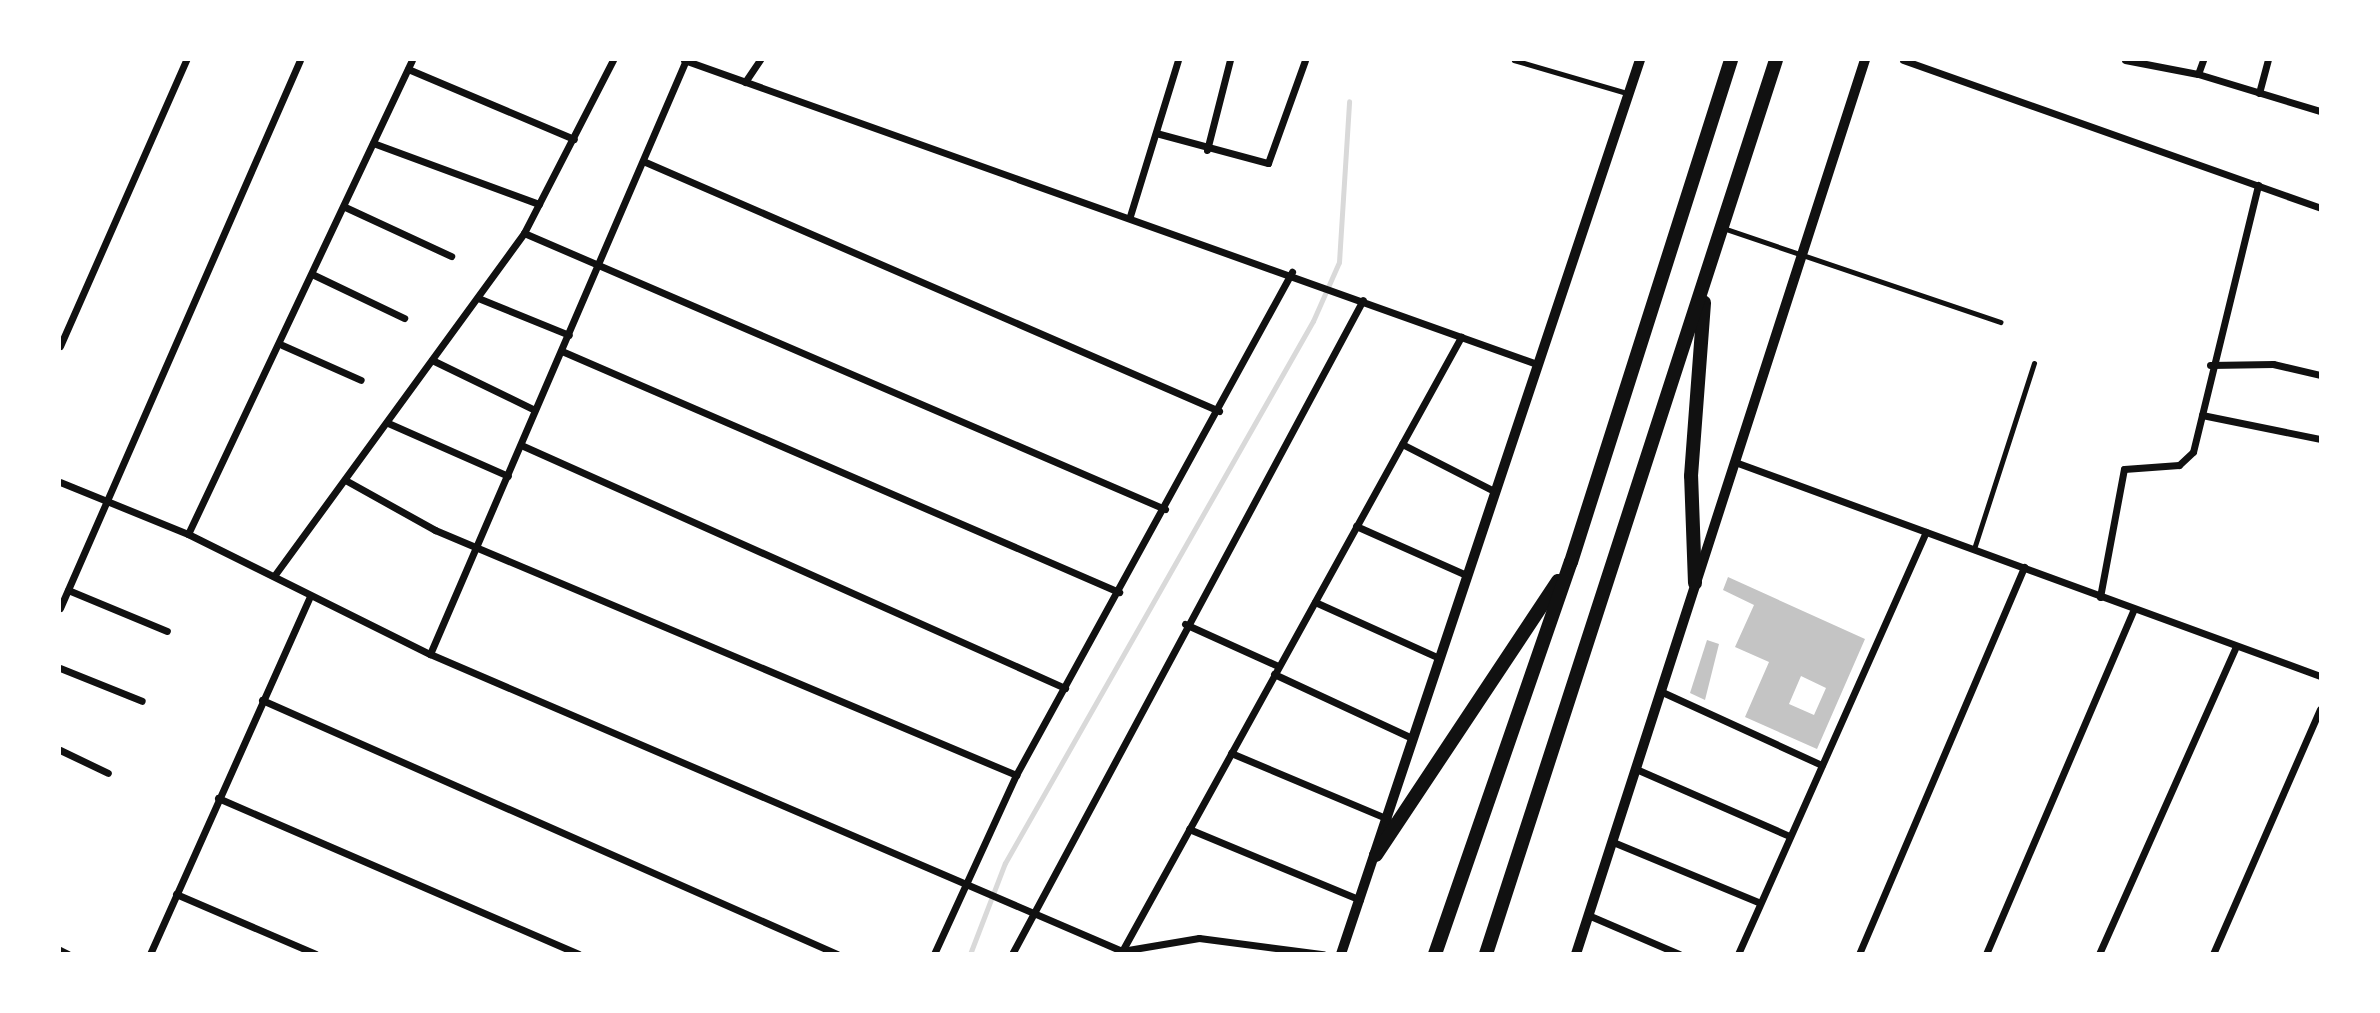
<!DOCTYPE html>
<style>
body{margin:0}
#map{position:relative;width:2380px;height:1013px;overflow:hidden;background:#fff;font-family:Commissioner,sans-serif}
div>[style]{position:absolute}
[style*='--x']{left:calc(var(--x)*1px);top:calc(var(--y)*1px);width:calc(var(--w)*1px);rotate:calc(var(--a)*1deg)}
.stream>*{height:5px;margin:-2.5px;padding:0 2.5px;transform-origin:2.5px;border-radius:2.5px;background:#d9d9d9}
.building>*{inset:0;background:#c4c4c4}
.service>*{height:4.5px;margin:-2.25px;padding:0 2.25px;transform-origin:2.25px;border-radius:2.25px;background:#111}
.minor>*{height:7px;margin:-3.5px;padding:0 3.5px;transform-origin:3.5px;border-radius:3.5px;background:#111}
.tertiary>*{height:10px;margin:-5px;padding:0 5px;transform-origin:5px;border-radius:5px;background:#111}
.motorway>*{height:14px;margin:-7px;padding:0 7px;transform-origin:7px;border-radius:7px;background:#111}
span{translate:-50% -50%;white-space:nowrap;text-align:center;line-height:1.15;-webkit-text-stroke:7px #fff;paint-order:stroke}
.frame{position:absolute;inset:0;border:61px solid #fff;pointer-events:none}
</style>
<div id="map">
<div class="stream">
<i style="--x:970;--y:954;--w:97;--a:-69"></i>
<i style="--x:1005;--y:863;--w:623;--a:-60.39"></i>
<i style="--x:1313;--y:321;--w:64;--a:-66.2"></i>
<i style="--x:1339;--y:262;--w:161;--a:-86.4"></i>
</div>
<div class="building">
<i style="clip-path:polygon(evenodd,1728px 577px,1865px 639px,1817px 749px,1745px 717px,1769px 662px,1735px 647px,1754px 605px,1723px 590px,1728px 577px,1801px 676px,1826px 688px,1814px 715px,1789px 704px,1801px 676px)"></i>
<i style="clip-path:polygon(1707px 640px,1719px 644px,1705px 700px,1690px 693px)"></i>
</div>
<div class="service">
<i style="--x:1514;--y:60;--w:118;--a:16.3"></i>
<i style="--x:1723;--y:228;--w:293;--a:18.7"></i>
<i style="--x:1974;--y:549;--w:195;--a:-72.1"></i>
</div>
<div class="minor">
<i style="--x:684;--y:60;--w:902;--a:19.62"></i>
<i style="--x:1903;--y:60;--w:442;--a:19.5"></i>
<i style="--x:2125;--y:60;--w:74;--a:10.9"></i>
<i style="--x:2198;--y:74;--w:127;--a:16.9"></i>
<i style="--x:408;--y:69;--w:180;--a:22.9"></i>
<i style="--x:2198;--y:74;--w:15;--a:-70"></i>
<i style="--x:745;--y:82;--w:27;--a:-56"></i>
<i style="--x:2259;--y:93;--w:34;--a:-75"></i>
<i style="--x:1156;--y:133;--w:116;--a:15"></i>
<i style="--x:1268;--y:163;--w:109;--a:-70.2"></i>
<i style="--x:373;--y:143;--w:177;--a:20.2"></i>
<i style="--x:1207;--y:150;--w:93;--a:-75.7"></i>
<i style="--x:643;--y:161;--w:628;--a:23.46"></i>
<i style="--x:345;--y:207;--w:117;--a:24.8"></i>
<i style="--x:1130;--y:216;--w:163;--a:-72.9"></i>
<i style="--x:524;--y:233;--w:698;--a:23.3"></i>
<i style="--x:314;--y:275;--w:100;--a:25.5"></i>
<i style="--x:478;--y:298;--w:98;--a:22.1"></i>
<i style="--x:282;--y:345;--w:86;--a:23.9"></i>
<i style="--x:60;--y:346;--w:313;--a:-66.2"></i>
<i style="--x:564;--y:352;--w:605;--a:23.39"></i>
<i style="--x:432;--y:360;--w:114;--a:25.9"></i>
<i style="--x:2210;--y:365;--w:63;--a:-0.9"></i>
<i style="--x:2273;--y:364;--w:48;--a:13.2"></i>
<i style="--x:2202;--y:415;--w:120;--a:11.5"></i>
<i style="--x:388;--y:423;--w:131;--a:23.8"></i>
<i style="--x:1402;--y:444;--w:103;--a:27.1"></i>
<i style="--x:521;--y:445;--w:596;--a:24.07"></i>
<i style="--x:1735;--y:462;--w:623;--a:20.09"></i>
<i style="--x:347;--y:481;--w:101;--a:29.1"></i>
<i style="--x:435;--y:530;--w:631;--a:22.86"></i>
<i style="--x:60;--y:482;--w:138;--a:22.1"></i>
<i style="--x:188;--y:534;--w:270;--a:26.4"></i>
<i style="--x:430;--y:654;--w:753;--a:23.23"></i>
<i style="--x:1356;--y:526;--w:120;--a:24"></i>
<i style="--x:188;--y:534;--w:524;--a:-64.71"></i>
<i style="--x:274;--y:576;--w:424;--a:-53.9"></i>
<i style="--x:524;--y:233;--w:195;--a:-62.8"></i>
<i style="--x:68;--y:590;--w:107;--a:22.5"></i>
<i style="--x:2100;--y:597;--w:130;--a:-79.4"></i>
<i style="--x:2124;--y:469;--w:55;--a:-4.2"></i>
<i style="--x:2179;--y:465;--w:19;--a:-43"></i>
<i style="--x:2193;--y:452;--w:275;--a:-76.3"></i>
<i style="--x:1315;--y:602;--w:134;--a:24.3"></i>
<i style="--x:60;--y:608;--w:598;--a:-66.35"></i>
<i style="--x:1185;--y:624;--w:102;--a:24.3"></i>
<i style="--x:430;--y:654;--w:647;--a:-66.69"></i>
<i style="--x:60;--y:668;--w:88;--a:21.9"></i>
<i style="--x:1274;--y:674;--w:152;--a:24.9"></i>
<i style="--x:1660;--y:691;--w:178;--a:24.6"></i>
<i style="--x:262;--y:700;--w:629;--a:23.83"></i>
<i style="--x:60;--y:750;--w:53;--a:25.6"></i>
<i style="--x:1231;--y:753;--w:170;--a:22.8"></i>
<i style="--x:1636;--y:769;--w:167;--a:23.6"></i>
<i style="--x:218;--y:798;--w:393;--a:23.4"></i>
<i style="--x:1189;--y:829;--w:185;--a:22.5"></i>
<i style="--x:1613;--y:842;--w:159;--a:22.5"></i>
<i style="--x:176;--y:894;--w:152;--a:23.2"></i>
<i style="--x:1588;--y:915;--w:99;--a:23.2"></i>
<i style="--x:60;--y:950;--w:9;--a:27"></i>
<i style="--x:1122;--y:951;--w:78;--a:-9.6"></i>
<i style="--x:1199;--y:938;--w:125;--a:7.4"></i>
<i style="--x:1121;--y:953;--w:704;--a:-61.1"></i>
<i style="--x:150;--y:954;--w:392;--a:-65.9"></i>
<i style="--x:934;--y:954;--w:197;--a:-65.4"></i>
<i style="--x:1016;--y:775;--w:574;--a:-61.25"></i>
<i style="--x:1012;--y:954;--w:742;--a:-61.78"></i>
<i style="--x:1738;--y:954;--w:462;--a:-66"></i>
<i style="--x:1859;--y:954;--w:421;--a:-66.9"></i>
<i style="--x:1986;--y:954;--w:375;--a:-66.8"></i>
<i style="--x:2099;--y:954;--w:336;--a:-66"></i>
<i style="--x:2213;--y:954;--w:267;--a:-66.4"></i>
</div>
<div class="tertiary">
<i style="--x:1341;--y:954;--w:943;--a:-71.51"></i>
<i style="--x:1576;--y:954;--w:940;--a:-72.09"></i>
</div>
<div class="motorway">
<i style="--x:1695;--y:583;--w:107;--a:-92.1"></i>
<i style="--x:1691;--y:476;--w:174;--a:-85.7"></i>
<i style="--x:1376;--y:855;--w:329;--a:-56.4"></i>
<i style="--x:1435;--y:954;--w:415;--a:-70.9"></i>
<i style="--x:1571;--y:562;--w:527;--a:-72.32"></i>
<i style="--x:1486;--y:954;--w:940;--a:-72.03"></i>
</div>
<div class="frame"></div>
</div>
